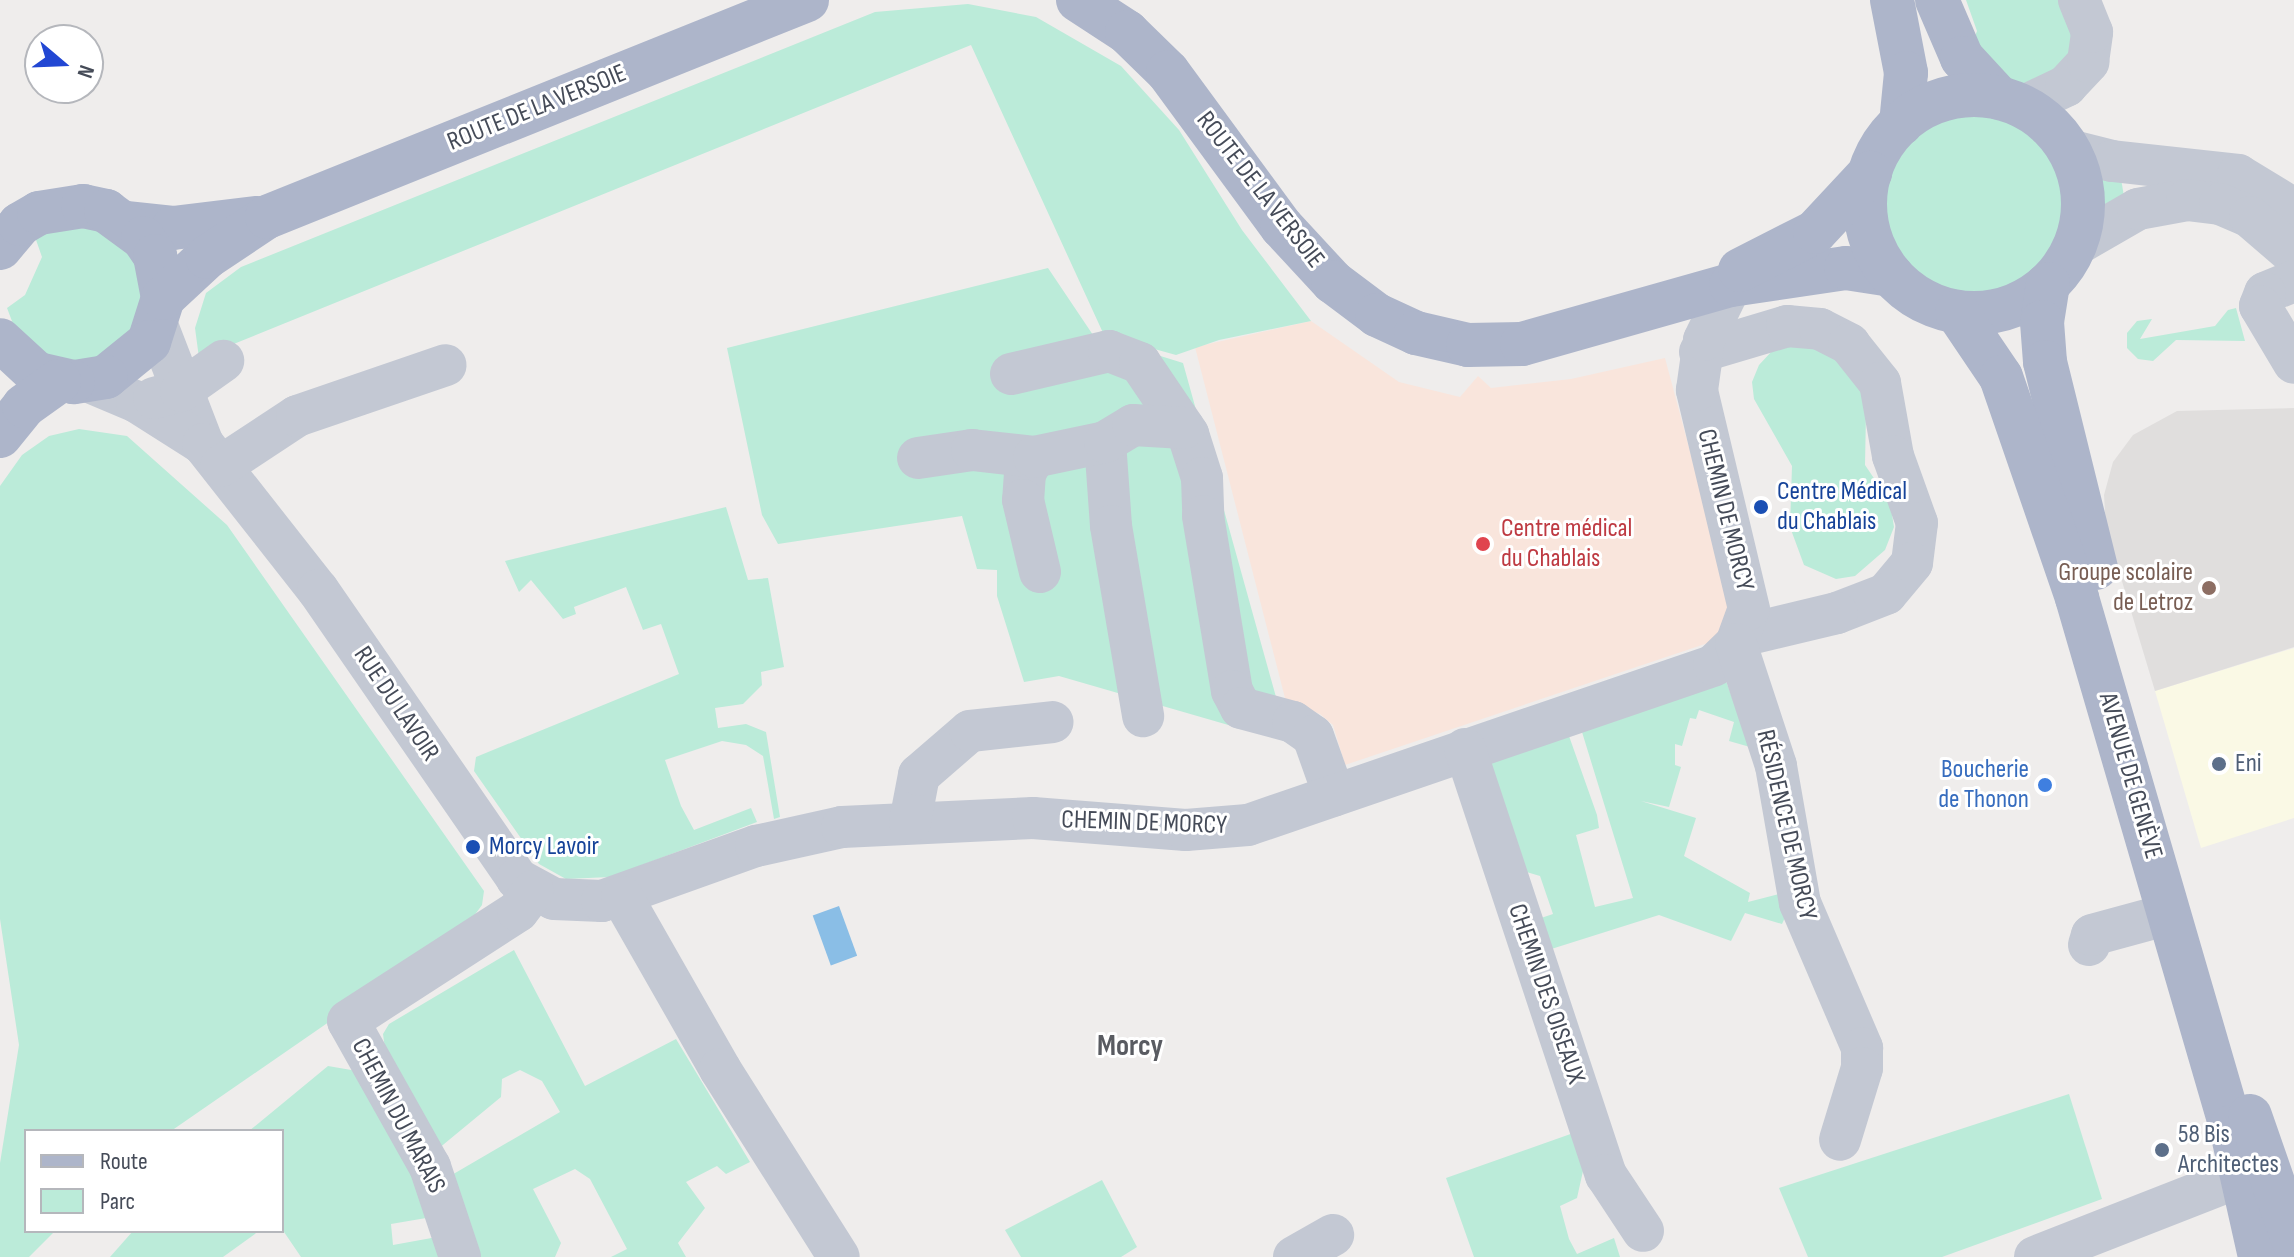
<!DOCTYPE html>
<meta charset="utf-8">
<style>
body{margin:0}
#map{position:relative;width:2294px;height:1257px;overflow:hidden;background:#efedec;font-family:"Sofia Sans Condensed",sans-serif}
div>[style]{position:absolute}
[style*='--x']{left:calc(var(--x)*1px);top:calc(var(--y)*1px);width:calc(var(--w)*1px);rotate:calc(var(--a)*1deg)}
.commercial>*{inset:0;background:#faf9e5}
.education>*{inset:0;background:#e0dedd}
.medical>*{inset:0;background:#f9e5dc}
.green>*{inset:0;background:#bbebd9}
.round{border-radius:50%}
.water>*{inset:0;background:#8abee6;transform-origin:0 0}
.minor>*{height:42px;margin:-21px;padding:0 21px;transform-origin:21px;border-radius:21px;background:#c3c8d3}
.major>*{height:44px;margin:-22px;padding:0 22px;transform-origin:22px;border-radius:22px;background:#adb5ca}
.major>.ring{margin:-22px;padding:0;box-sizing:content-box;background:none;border:44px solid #adb5ca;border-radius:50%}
.dots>*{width:22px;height:22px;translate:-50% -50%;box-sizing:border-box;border:4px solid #fff;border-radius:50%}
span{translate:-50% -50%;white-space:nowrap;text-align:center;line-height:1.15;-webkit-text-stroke:6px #fff;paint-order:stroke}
.street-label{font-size:26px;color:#454b58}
.transit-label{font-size:26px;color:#164399}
.left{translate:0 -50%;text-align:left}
.health-label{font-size:26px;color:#be3a42}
.education-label{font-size:26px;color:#785e54}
.right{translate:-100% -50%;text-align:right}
.service-label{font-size:26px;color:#4e5e75}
.shop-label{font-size:26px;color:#366cbe}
.quarter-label{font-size:30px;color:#595b61;font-weight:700}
.legend{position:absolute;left:24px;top:1129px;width:260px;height:104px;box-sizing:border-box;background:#fff;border:2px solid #b5b7bc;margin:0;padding:10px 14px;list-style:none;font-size:24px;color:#454b58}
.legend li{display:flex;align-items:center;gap:16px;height:40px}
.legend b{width:40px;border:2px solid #b5b7bc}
.north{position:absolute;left:24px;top:24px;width:80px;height:80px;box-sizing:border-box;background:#fff;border:2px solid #b5b7bc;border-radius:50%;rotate:109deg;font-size:22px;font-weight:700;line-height:32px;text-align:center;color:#454b58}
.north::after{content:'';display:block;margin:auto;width:28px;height:36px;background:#2247d3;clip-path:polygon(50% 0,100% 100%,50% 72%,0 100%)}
</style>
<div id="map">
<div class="commercial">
<i style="clip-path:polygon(2294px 648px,2294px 818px,2201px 848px,2155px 691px)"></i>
</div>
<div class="education">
<i style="clip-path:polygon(2294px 408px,2294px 647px,2155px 691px,2106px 528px,2104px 495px,2113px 462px,2133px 435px,2177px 411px)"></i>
</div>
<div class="medical">
<i style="clip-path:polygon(1311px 321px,1399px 382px,1460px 397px,1478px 376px,1491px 388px,1571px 379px,1665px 358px,1734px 616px,1711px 642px,1345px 765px,1333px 725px,1320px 714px,1286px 702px,1195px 347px)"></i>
</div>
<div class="green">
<i style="clip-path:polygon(1966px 0,2068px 0,2075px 65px,2029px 86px,2008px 81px,1970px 50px,1977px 31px)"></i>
<i style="clip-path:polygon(968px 4px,1036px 17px,1121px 66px,1179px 130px,1242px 230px,1311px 321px,1219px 340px,1176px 355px,1104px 335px,971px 45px,199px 358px,195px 328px,206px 293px,241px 267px,875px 12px)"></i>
<i class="round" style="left:1884px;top:115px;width:178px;height:178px"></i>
<i style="clip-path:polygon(2099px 170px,2120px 173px,2125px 202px,2103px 214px)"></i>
<i style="clip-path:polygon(55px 227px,99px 229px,133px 256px,144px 298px,128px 339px,91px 362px,47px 358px,15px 329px,7px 308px,25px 295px,42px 257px,35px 237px)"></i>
<i style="clip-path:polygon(1048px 268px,1093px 335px,1183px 363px,1276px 697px,1256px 733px,1059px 676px,1024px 682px,997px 596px,997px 570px,977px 569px,962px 516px,778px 544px,762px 515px,727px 348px)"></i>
<i style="clip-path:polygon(2236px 308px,2245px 341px,2176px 340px,2153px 361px,2138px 359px,2127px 348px,2127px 333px,2137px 321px,2152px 319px,2140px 339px,2215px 326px,2228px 310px)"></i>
<i style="clip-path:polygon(1797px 342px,1836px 358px,1860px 388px,1866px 413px,1865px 465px,1890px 502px,1894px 527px,1885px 550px,1855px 576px,1836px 579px,1804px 565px,1790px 527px,1792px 466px,1754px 399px,1752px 382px,1759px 365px,1772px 351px)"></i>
<i style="clip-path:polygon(79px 429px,127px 436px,227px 525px,484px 891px,482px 905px,465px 928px,171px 1131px,26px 1131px,26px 1231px,55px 1231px,29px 1257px,0 1257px,0 1163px,19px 1045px,0 919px,0 486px,22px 455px,49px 436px)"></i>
<i style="clip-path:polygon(726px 507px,748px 580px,768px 578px,784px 667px,761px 672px,762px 685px,743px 704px,715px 708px,718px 728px,746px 724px,766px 732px,780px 817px,774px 819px,763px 756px,746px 745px,722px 741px,665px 760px,681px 806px,694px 830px,751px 808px,757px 822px,610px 877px,566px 879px,539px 864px,474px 771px,476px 757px,679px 674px,661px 624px,643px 630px,626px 587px,574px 607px,576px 614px,563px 619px,531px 580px,519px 592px,505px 561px)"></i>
<i style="clip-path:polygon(1726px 681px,1750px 747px,1729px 741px,1734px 722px,1699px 710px,1696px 719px,1690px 718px,1682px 746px,1675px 744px,1675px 765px,1681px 767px,1669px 807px,1641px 801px,1696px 818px,1684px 856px,1750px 893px,1748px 902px,1783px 893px,1788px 911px,1782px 924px,1745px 913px,1731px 941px,1659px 915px,1545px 951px,1532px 921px,1553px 914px,1540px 876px,1516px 869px,1489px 763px,1569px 736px,1597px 815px,1599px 828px,1576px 835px,1595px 907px,1633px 898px,1582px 732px)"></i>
<i style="clip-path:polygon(514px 950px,585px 1086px,676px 1039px,750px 1162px,726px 1174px,717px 1166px,686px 1182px,705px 1208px,678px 1243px,686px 1257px,611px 1257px,627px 1249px,590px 1179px,575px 1169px,533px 1189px,561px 1243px,555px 1257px,475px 1257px,450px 1176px,560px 1112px,542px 1081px,520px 1070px,502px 1079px,501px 1097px,438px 1149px,385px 1049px,383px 1034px,389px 1024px)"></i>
<i style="clip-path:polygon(328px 1066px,357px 1071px,386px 1114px,432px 1217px,391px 1224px,393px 1245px,437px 1237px,442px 1257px,301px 1257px,282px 1229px,282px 1131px,249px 1131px)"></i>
<i style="clip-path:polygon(2069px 1094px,2102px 1199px,1942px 1257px,1808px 1257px,1779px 1188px)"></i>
<i style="clip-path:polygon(1579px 1131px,1587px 1153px,1577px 1198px,1560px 1206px,1569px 1239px,1577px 1254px,1614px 1238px,1620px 1257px,1474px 1257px,1446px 1178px)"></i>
<i style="clip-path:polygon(1102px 1180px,1137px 1247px,1121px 1257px,1021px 1257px,1005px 1230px)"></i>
<i style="clip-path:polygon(133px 1231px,259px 1231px,223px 1257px,110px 1257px)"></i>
</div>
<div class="water">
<i style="left:839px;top:906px;width:53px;height:28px;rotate:70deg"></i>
</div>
<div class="minor">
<i style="--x:2022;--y:107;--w:49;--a:-25.5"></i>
<i style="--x:2066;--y:86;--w:33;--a:-47"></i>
<i style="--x:2088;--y:62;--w:30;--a:-82"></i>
<i style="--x:2092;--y:32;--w:35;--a:-112"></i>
<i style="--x:2068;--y:150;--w:45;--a:14"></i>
<i style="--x:2112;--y:161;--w:127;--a:6.3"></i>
<i style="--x:2238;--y:175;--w:66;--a:31.3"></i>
<i style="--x:2074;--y:246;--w:74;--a:-30"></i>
<i style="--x:2138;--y:209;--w:50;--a:-10.4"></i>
<i style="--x:2187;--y:200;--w:33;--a:7"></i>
<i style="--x:2220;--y:204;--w:33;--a:23"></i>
<i style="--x:2250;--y:217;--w:58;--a:40.8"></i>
<i style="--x:2294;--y:281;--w:31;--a:158"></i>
<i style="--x:2265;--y:293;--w:14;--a:111"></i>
<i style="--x:2260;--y:306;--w:66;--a:59.2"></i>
<i style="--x:157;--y:325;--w:128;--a:68.9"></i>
<i style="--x:1700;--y:352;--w:91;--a:-16.6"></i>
<i style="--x:1787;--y:326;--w:33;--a:5"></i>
<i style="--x:1820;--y:329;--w:33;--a:27"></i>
<i style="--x:1849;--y:344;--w:50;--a:51.5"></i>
<i style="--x:1880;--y:383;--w:74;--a:79.9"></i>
<i style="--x:1893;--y:456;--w:71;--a:70.3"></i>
<i style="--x:1917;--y:523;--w:40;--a:97.1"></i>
<i style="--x:1912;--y:563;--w:40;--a:130"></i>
<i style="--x:1886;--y:594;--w:53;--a:158.8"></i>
<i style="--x:1837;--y:613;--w:99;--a:166.5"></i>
<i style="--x:1011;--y:374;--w:101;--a:-13.2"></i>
<i style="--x:1109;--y:351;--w:33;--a:21"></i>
<i style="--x:1140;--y:363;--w:86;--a:55.9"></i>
<i style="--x:1188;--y:434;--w:46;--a:72.3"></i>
<i style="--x:1202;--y:478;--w:38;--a:88"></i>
<i style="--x:1203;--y:516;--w:177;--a:80.6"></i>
<i style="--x:1232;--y:691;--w:19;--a:62"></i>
<i style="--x:1241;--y:708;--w:54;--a:15.1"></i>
<i style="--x:1293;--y:722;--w:24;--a:35"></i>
<i style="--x:1313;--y:736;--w:63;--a:70.4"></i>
<i style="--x:87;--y:381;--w:54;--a:22.8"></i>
<i style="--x:137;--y:402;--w:78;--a:32.5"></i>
<i style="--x:203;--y:444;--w:186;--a:51.8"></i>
<i style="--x:318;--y:590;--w:351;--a:55.4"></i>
<i style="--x:517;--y:879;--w:42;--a:28.4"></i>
<i style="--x:554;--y:899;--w:48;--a:2.4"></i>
<i style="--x:602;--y:901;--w:164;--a:-19.7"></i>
<i style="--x:756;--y:846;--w:88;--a:-12.5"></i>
<i style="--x:842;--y:827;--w:191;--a:-2.7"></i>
<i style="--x:1033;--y:818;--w:153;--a:4.5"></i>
<i style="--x:1186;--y:830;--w:62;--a:-4.6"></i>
<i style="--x:1248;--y:825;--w:493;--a:-18.9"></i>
<i style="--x:1714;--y:665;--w:30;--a:-44"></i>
<i style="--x:1736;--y:644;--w:37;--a:-70"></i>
<i style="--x:1749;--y:609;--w:225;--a:-103.4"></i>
<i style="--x:1697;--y:390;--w:50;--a:-82"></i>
<i style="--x:1704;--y:340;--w:61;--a:-63.9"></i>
<i style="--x:154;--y:398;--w:28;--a:-15"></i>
<i style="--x:181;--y:391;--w:52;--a:-35.5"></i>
<i style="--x:1105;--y:442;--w:84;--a:85.9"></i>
<i style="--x:1111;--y:526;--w:193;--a:80.4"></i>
<i style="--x:1034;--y:457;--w:18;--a:119"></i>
<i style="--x:1025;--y:473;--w:27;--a:94"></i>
<i style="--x:1023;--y:500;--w:74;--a:76.7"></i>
<i style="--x:918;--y:458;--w:55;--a:-8.4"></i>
<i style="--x:972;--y:450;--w:62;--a:6.4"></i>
<i style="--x:1034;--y:457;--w:73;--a:-11.9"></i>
<i style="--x:1105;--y:442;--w:33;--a:-31"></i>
<i style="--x:1133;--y:425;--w:51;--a:3.4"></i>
<i style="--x:221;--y:466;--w:91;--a:-33.3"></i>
<i style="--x:297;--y:416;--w:157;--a:-18.9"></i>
<i style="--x:1736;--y:644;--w:128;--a:71.8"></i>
<i style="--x:1776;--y:766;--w:139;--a:80.1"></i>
<i style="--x:1800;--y:903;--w:158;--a:66.8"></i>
<i style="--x:1862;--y:1048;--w:20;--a:90"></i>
<i style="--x:1862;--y:1068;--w:75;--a:107"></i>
<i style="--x:1465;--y:749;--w:449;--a:71.7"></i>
<i style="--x:1606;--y:1175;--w:67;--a:56.5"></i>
<i style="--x:910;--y:822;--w:48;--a:-79.2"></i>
<i style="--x:919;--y:775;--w:67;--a:-40.8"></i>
<i style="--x:970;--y:731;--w:83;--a:-6.2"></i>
<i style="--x:622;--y:897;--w:198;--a:60.3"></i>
<i style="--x:720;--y:1069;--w:222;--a:57.7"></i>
<i style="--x:2089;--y:945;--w:10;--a:-73"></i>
<i style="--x:2092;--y:935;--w:80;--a:-15.3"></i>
<i style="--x:460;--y:1257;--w:95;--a:-108.4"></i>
<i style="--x:430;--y:1167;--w:167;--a:-119.3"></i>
<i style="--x:348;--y:1021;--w:202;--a:-32.9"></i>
<i style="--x:518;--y:911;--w:25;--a:-53"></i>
<i style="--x:1294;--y:1257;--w:45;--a:-29.4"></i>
<i style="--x:2035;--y:1257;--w:219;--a:-21.4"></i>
</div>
<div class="major">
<i style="--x:1078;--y:0;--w:59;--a:33.1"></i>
<i style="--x:1127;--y:32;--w:57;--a:44.3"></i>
<i style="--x:1168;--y:72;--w:192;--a:53.7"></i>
<i style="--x:1282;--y:227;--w:75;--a:47.2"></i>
<i style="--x:1333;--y:282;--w:55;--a:36.9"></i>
<i style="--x:1377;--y:315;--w:43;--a:24.8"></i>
<i style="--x:1416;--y:333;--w:53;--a:13"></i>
<i style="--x:1468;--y:345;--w:54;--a:-1.1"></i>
<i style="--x:1522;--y:344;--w:217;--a:-15.8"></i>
<i style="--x:1731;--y:285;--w:116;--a:-8.4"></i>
<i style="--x:1846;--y:268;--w:46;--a:8.8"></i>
<i style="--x:1892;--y:0;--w:74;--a:79.1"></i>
<i style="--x:1906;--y:73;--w:51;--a:95.6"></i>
<i style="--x:1937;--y:0;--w:63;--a:66.7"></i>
<i style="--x:1962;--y:58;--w:54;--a:47.2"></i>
<i class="ring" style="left:1865px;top:95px;width:174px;height:174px"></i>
<i style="--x:128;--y:223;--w:45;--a:6.3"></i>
<i style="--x:173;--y:228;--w:85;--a:-6.8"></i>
<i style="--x:0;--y:248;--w:31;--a:-50"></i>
<i style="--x:20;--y:224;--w:22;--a:-30"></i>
<i style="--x:39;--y:213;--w:45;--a:-9"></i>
<i style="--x:83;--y:206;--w:24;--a:12"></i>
<i style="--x:106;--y:211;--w:46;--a:36.1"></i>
<i style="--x:143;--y:238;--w:22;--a:56"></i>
<i style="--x:155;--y:256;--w:43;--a:79.2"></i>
<i style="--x:163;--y:298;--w:46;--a:107.7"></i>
<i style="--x:149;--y:342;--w:55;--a:140.9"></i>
<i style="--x:106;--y:377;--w:33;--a:171"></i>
<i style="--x:73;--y:382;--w:37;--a:-167"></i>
<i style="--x:37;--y:374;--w:50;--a:-137.4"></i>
<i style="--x:1740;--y:270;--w:84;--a:-26.9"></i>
<i style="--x:1815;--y:232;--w:81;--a:-47"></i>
<i style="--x:2048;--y:284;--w:38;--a:99"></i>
<i style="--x:2042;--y:322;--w:40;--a:85.7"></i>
<i style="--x:2045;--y:362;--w:212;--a:76.1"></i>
<i style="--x:163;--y:298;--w:60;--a:-43"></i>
<i style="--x:207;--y:257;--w:72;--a:-33.7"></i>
<i style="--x:267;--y:217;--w:582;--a:-21.89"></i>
<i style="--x:1957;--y:312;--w:78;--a:55.9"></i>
<i style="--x:2001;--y:377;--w:234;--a:71"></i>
<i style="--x:2077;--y:598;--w:551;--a:73.77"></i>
<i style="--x:2231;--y:1127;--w:133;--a:77.4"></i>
<i style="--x:0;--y:436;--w:38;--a:-51"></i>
<i style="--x:24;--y:406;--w:43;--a:-35.5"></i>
<i style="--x:2250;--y:1116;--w:133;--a:70.8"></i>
</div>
<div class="dots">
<i style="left:1761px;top:507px;background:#1a4fb4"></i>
<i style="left:1483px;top:544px;background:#e0444e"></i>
<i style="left:2209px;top:588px;background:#8d6e63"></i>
<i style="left:2219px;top:764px;background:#5c6f8a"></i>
<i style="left:2045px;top:785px;background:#3f7fe0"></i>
<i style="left:473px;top:847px;background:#1a4fb4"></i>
<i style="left:2162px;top:1150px;background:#5c6f8a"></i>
</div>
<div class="street-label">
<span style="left:537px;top:108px;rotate:-22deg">ROUTE DE LA VERSOIE</span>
<span style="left:1260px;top:190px;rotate:52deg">ROUTE DE LA VERSOIE</span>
<span style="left:1725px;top:510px;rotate:76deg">CHEMIN DE MORCY</span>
<span style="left:396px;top:704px;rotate:56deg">RUE DU LAVOIR</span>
<span style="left:2130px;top:776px;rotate:74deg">AVENUE DE GENÈVE</span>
<span style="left:1144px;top:823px;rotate:2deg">CHEMIN DE MORCY</span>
<span style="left:1786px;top:825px;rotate:77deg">RÉSIDENCE DE MORCY</span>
<span style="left:1546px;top:994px;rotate:71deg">CHEMIN DES OISEAUX</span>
<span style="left:398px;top:1116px;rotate:62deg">CHEMIN DU MARAIS</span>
</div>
<div class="transit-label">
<span class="left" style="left:1777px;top:507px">Centre Médical<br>du Chablais</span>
<span class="left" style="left:489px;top:847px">Morcy Lavoir</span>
</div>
<div class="health-label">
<span class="left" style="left:1501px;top:544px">Centre médical<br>du Chablais</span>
</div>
<div class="education-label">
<span class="right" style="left:2193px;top:588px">Groupe scolaire<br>de Letroz</span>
</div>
<div class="service-label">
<span class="left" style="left:2235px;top:764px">Eni</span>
<span class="left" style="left:2178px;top:1150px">58 Bis<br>Architectes</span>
</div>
<div class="shop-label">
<span class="right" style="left:2029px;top:785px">Boucherie<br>de Thonon</span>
</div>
<div class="quarter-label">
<span style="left:1130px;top:1046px">Morcy</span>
</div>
<ul class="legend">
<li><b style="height:10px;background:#adb5ca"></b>Route</li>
<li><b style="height:22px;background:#bbebd9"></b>Parc</li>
</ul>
<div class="north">N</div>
</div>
